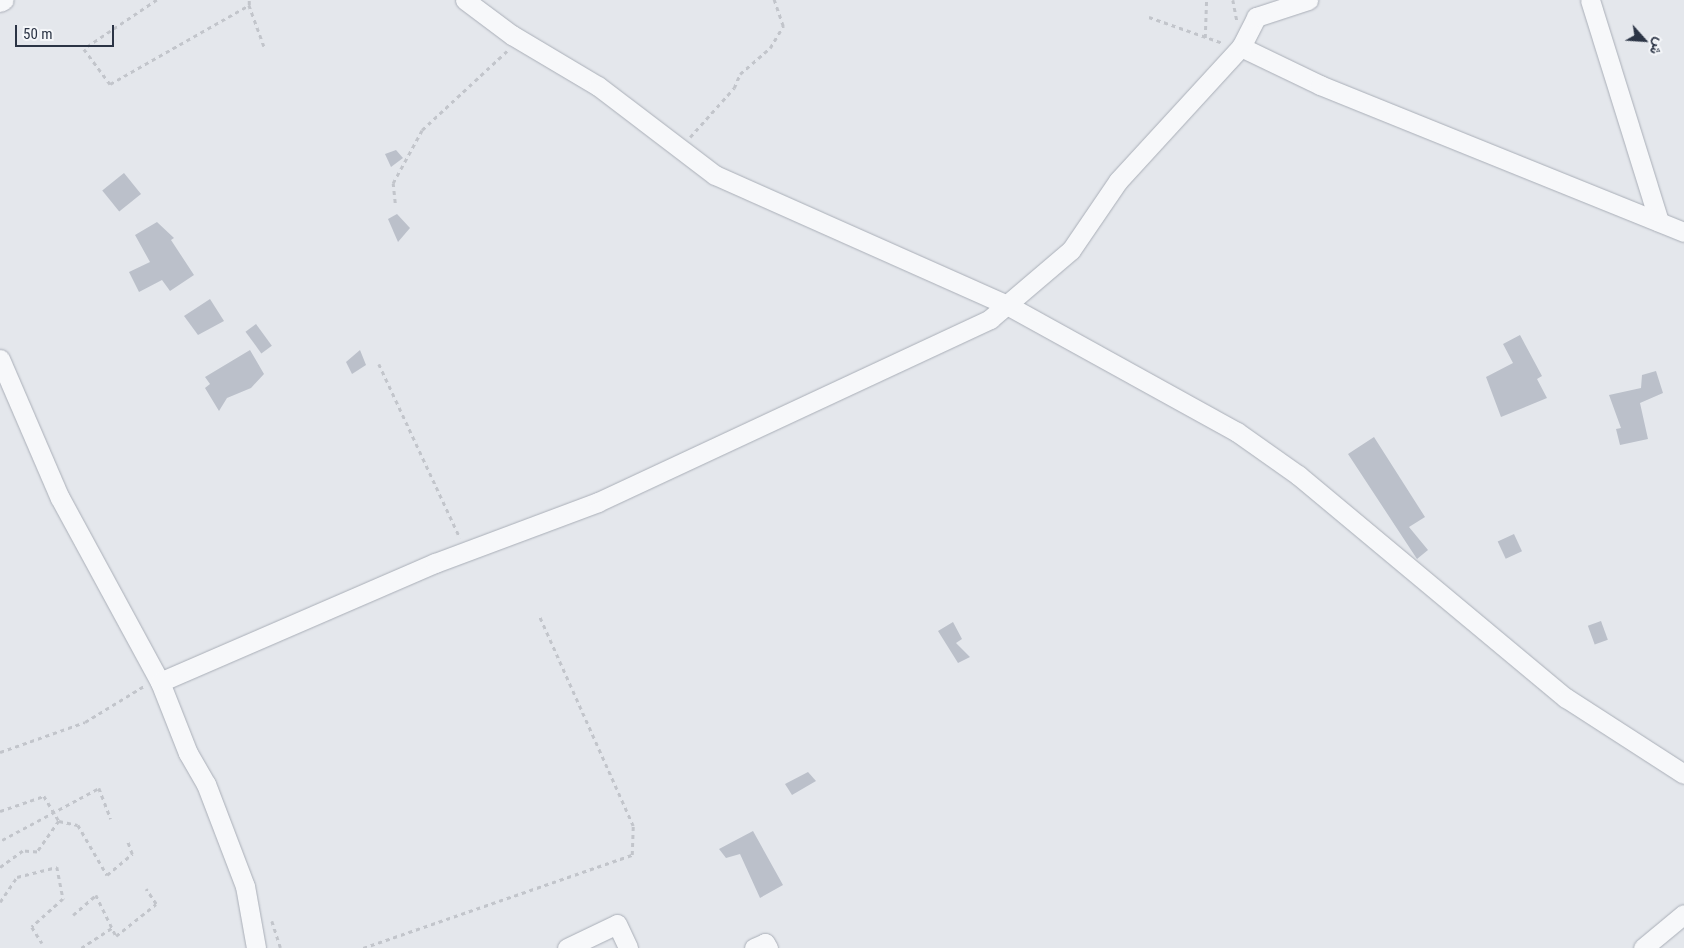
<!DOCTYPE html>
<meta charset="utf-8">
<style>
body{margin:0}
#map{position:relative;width:1684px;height:948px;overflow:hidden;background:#e4e7ec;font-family:"Roboto Condensed",Vazirmatn,sans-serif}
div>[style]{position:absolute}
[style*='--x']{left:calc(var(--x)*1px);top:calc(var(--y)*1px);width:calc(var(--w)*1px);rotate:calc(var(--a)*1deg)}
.building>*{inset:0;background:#bbc0ca;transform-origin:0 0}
.path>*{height:2.5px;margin-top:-1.25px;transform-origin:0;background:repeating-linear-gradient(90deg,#c2c5cb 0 4px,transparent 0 8px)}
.roads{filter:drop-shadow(0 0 1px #a9aeb7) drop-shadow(0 0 1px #a9aeb7)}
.minor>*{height:19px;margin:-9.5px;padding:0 9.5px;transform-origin:9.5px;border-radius:9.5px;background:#f7f8fa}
span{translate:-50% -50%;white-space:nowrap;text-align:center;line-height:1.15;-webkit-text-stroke:4px #f4f6f9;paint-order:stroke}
.north{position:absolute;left:1619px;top:15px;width:50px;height:50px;-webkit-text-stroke:4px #f4f6f9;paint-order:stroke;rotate:116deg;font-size:14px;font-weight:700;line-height:20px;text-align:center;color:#2b3445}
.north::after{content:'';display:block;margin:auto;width:18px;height:22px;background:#2b3445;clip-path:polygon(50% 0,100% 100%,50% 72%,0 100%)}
.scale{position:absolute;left:15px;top:25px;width:99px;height:22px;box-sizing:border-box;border:2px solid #2b3445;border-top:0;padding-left:6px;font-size:15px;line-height:18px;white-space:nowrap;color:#2b3445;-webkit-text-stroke:4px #f4f6f9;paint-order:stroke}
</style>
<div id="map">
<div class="building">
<i style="clip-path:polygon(396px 150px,403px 158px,391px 167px,385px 154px)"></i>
<i style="left:124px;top:173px;width:27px;height:28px;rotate:51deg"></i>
<i style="clip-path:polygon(397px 214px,410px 228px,398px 242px,388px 219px)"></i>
<i style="clip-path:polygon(157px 222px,174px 238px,171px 240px,194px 275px,170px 291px,162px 280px,139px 292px,129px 272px,150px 262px,135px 235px)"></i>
<i style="clip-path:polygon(210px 299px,224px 321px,198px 335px,184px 316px)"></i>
<i style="left:256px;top:324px;width:27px;height:13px;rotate:54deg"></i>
<i style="clip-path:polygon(1520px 335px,1542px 376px,1537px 379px,1547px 398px,1501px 417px,1486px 377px,1513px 363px,1503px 344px)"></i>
<i style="clip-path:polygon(250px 350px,264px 374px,251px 388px,227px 398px,219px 411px,205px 388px,210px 384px,205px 377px)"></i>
<i style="clip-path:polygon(360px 350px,366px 365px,352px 374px,346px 362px)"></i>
<i style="clip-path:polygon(1656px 371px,1663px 393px,1640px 403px,1648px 439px,1620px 445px,1616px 429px,1621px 428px,1609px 395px,1641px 388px,1642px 375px)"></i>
<i style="clip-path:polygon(1374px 437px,1425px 517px,1409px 527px,1428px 550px,1417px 559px,1348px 454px)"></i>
<i style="left:1514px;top:534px;width:19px;height:18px;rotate:65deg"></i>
<i style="left:1601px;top:621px;width:20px;height:14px;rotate:70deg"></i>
<i style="clip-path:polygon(953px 622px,962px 639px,956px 643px,970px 657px,958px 663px,938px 631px)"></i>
<i style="clip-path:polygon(808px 772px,816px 781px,792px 795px,785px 784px)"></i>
<i style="clip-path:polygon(753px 831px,783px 885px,760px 898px,740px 854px,726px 858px,719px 849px)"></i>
</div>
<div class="path">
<i style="--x:157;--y:0;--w:88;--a:146.1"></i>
<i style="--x:84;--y:49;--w:44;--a:53.4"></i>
<i style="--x:110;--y:84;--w:160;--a:-29.6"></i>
<i style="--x:249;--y:5;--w:5;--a:-90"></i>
<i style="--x:1233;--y:0;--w:21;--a:79"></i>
<i style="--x:249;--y:5;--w:44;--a:69.9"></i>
<i style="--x:1149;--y:17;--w:78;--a:19.4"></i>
<i style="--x:1205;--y:38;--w:38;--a:-88"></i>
<i style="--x:690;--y:137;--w:66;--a:-48.1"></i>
<i style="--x:734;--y:88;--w:15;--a:-67"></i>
<i style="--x:740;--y:74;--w:40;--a:-41"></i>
<i style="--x:770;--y:48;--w:26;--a:-59"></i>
<i style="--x:783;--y:26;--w:28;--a:-109"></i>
<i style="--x:395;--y:203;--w:20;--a:-96"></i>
<i style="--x:393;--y:183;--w:60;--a:-61.3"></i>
<i style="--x:422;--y:130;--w:116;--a:-42.9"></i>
<i style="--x:379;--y:364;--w:192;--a:65"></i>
<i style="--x:0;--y:752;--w:90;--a:-19.4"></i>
<i style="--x:85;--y:722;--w:69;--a:-31.4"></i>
<i style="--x:0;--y:811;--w:46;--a:-18.8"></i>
<i style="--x:44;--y:796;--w:29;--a:59"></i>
<i style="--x:59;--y:821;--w:38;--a:125"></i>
<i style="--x:37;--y:852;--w:14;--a:-176"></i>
<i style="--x:23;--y:851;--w:29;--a:144"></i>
<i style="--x:59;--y:821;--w:19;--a:12"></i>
<i style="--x:78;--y:825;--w:58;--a:59.9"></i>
<i style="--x:107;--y:875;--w:33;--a:-40"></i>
<i style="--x:132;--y:854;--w:15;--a:-110"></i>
<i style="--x:2;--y:840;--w:110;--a:-28.2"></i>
<i style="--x:99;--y:788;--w:33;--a:69"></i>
<i style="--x:0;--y:902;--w:30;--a:-56"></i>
<i style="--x:17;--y:877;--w:41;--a:-14"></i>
<i style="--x:57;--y:867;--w:33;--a:79"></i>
<i style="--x:63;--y:899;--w:42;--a:137.9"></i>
<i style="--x:32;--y:927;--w:19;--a:58"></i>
<i style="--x:73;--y:915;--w:30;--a:-41"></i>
<i style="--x:96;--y:895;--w:46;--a:64"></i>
<i style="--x:116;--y:936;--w:51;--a:-38.7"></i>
<i style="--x:156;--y:904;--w:18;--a:-124"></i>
<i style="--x:272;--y:921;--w:28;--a:72"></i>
<i style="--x:81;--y:948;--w:37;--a:-33"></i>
<i style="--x:363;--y:948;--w:285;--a:-19.1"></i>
<i style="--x:632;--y:855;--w:29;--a:-88"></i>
<i style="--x:633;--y:826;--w:230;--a:-114.1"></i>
</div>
<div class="roads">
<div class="minor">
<i style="--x:465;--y:0;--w:59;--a:36.7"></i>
<i style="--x:512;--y:35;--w:100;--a:30.7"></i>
<i style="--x:598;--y:86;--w:147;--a:37.3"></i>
<i style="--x:715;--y:175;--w:320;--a:24"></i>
<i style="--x:1007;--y:305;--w:263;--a:28.9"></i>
<i style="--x:1237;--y:432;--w:75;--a:35.2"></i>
<i style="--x:1298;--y:475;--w:349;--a:39.8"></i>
<i style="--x:1566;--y:698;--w:140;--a:32.8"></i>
<i style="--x:1590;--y:0;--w:232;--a:72.7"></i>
<i style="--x:0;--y:2;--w:4;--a:-27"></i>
<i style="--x:1241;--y:47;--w:88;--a:25.7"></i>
<i style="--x:1320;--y:85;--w:393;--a:22"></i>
<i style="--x:0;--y:359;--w:151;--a:66.7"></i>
<i style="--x:60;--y:498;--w:209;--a:61.5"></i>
<i style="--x:160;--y:682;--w:76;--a:68.5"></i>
<i style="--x:188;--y:753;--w:36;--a:60"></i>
<i style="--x:206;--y:784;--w:109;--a:69.1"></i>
<i style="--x:245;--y:886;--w:63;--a:79.9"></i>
<i style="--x:160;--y:682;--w:300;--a:-23.4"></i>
<i style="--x:435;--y:563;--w:174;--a:-20.5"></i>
<i style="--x:598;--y:502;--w:433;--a:-25"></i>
<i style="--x:990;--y:319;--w:106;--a:-40.4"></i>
<i style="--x:1071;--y:250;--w:83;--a:-55.7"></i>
<i style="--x:1118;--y:181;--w:182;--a:-47.5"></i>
<i style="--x:1241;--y:47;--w:34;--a:-63"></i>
<i style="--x:1256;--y:17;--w:55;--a:-18.1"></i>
<i style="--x:567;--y:948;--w:55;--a:-25.6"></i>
<i style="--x:617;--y:924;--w:26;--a:65"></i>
<i style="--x:754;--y:948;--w:12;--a:-24"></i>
<i style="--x:765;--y:943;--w:6;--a:59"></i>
<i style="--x:1643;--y:948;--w:53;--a:-39.7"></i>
</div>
</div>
<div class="north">ش</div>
<div class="scale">50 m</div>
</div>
